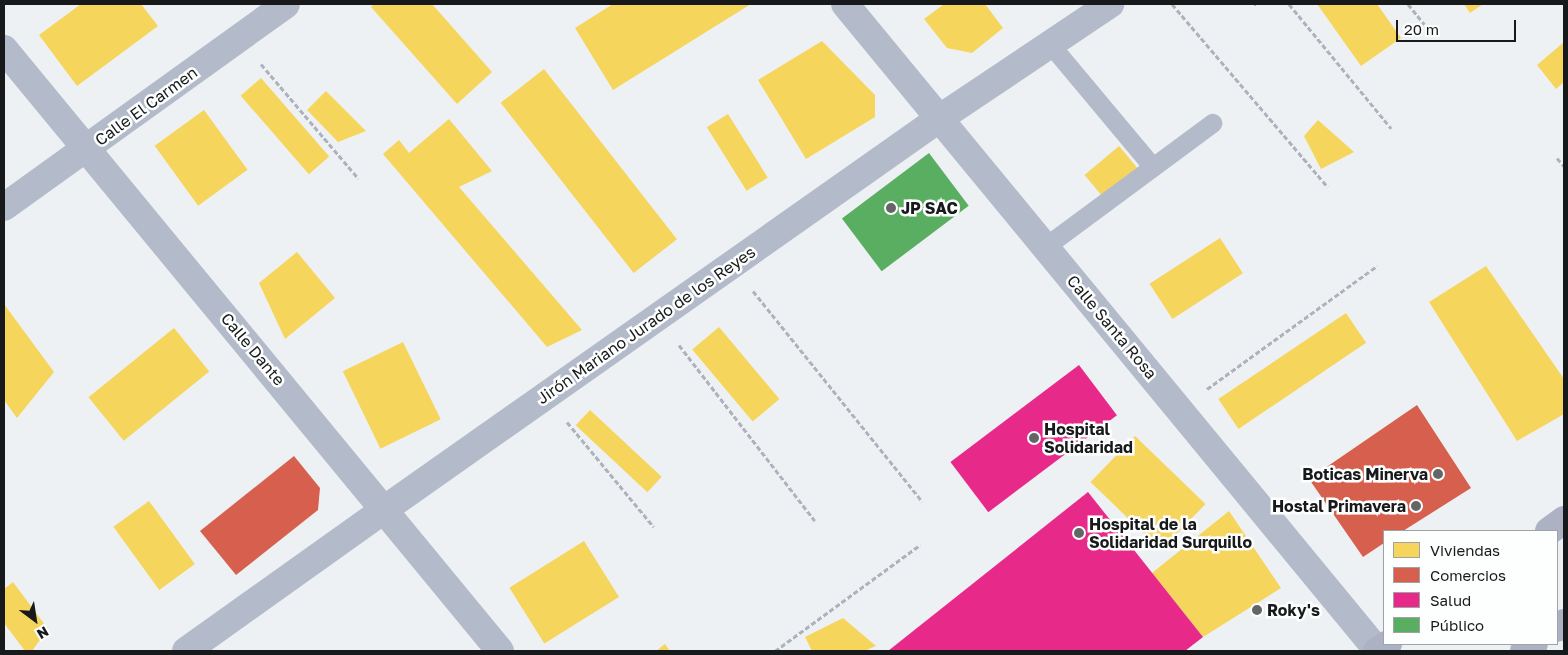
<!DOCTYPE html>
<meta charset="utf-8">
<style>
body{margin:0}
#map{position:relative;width:1568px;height:655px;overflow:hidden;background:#eef1f3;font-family:"Golos Text",sans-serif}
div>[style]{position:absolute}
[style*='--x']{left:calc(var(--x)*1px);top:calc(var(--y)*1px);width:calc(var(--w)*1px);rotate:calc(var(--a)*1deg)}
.homes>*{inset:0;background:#f6d55c;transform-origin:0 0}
.shops>*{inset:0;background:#d6604d}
.health>*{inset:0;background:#e7298a;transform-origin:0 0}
.public>*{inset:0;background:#5aae61;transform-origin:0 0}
.path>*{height:3px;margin-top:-1.5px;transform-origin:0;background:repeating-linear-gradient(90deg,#aeb2bc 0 5px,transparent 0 7.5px)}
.service>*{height:19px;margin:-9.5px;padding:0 9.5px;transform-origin:9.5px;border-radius:9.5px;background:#b3baca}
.minor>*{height:28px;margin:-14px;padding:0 14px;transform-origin:14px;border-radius:14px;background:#b3baca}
.primary>*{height:28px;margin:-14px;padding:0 14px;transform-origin:14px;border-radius:14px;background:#acb2c4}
.dots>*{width:14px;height:14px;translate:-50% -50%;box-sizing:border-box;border:2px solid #fdfefe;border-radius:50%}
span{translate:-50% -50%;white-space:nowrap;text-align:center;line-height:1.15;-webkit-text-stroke:5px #fdfefe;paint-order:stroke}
.street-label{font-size:16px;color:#18191a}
.poi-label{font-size:16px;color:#18191a;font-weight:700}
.left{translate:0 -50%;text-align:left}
.right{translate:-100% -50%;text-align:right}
.frame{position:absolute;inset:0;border:5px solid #18191a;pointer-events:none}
.legend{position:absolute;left:1383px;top:530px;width:175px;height:115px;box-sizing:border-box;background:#fdfefe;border:1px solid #a1a2a3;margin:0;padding:6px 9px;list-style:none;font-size:15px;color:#18191a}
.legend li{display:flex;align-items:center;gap:10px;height:25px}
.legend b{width:25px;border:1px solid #a1a2a3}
.north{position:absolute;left:10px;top:595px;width:50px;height:50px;-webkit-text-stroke:4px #fdfefe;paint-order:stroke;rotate:149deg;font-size:14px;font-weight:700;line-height:20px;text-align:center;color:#18191a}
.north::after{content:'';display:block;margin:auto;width:18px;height:22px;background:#18191a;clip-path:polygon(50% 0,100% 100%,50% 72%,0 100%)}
.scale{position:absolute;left:1396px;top:20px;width:120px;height:22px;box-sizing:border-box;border:2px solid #18191a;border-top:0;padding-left:6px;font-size:15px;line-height:18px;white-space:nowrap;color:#18191a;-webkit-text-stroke:4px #fdfefe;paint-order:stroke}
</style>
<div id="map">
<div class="homes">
<i style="clip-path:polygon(81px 4px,141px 4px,158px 26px,77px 86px,39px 35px)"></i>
<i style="clip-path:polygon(374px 4px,432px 4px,492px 72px,457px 104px,371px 7px)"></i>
<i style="clip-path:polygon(613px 4px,751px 4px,613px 90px,575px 28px)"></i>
<i style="clip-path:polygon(944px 4px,985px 4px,1003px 28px,972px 53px,947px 48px,924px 19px)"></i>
<i style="clip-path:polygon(1317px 4px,1377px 4px,1401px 38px,1361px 66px)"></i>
<i style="clip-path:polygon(1464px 4px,1483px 4px,1470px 13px)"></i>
<i style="clip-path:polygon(822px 41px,875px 95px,875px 117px,806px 159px,758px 80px)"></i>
<i style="clip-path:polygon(1564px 42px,1564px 82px,1556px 89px,1537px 65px)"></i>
<i style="left:544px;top:69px;width:216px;height:55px;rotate:52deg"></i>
<i style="left:261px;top:78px;width:104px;height:27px;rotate:49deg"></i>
<i style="clip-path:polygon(326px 91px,366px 131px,338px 142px,307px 110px)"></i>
<i style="left:204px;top:110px;width:74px;height:61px;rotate:54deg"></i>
<i style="left:728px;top:114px;width:75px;height:25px;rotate:58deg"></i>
<i style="clip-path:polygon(449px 119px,492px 171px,459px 187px,582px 330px,547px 347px,383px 154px,399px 140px,409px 153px)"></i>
<i style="clip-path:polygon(1318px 120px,1354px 152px,1321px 169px,1304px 136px)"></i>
<i style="left:1119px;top:146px;width:30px;height:45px;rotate:50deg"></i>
<i style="left:1220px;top:238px;width:42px;height:84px;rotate:57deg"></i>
<i style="clip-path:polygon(297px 252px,335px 298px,285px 339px,259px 283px)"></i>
<i style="clip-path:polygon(1486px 266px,1564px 379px,1564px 414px,1517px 441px,1429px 302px)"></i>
<i style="clip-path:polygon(4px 304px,54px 372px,17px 418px,4px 400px)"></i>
<i style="left:1346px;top:313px;width:36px;height:154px;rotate:56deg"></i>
<i style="left:719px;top:327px;width:94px;height:35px;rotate:50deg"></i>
<i style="left:174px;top:328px;width:56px;height:110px;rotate:51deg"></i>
<i style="left:403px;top:342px;width:86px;height:67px;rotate:64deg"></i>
<i style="left:590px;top:410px;width:98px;height:21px;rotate:43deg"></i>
<i style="left:1135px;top:436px;width:98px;height:64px;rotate:44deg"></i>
<i style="left:149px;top:501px;width:78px;height:44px;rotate:54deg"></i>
<i style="clip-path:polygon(1229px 511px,1281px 588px,1203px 637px,1152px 573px)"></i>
<i style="left:584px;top:541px;width:66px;height:88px;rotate:58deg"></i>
<i style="clip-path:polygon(13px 582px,48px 629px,32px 651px,25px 651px,4px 623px,4px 589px)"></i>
<i style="clip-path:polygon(843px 618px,876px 646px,864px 651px,812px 651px,805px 637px)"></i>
<i style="clip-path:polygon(665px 644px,670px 651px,656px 651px)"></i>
</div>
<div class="shops">
<i style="clip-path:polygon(1417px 405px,1471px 488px,1403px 531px,1384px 531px,1384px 543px,1363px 557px,1309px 479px)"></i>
<i style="clip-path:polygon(294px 456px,320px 488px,318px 510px,236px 575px,200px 531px)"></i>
</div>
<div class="health">
<i style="left:1079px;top:365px;width:63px;height:161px;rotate:53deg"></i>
<i style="clip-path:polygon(1088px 492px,1203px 637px,1185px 651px,888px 651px)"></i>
</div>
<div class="public">
<i style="left:929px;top:153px;width:66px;height:109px;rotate:53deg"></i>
</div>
<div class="path">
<i style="--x:1172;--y:4;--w:240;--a:49.6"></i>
<i style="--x:1254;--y:4;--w:2;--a:0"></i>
<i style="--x:1289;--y:4;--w:161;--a:50.6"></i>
<i style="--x:1408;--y:4;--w:26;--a:51"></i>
<i style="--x:261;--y:64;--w:150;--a:49.6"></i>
<i style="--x:1557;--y:158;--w:11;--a:49"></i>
<i style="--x:753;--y:291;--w:270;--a:51.2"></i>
<i style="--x:679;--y:345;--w:222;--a:52.3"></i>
<i style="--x:1207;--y:389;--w:210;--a:-35.9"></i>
<i style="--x:567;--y:422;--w:136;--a:50.4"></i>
<i style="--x:775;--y:651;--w:180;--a:-36.2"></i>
</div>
<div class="service">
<i style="--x:1050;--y:44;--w:160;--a:50.1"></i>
<i style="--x:1046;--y:246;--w:207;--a:-36.5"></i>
</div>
<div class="minor">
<i style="--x:845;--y:4;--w:838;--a:50.52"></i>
<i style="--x:4;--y:49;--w:780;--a:50.51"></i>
<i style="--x:4;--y:207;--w:347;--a:-35.7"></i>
<i style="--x:186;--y:651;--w:244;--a:-35.5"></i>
<i style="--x:385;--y:509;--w:679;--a:-35.16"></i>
<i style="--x:940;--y:118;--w:205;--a:-33.8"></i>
</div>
<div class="primary">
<i style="--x:1549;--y:531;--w:19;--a:-36"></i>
<i style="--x:1557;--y:628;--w:9;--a:-36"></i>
<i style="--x:1377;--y:651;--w:13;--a:-32"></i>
<i style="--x:1524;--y:651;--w:12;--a:-35"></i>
</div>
<div class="dots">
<i style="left:891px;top:208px;background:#636566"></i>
<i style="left:1034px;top:438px;background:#636566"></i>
<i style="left:1438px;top:474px;background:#636566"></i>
<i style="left:1416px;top:506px;background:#636566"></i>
<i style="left:1079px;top:533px;background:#636566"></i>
<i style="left:1257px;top:610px;background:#636566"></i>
</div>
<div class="street-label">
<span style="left:146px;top:106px;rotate:-36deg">Calle El Carmen</span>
<span style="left:646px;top:325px;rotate:-35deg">Jirón Mariano Jurado de los Reyes</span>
<span style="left:1112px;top:327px;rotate:50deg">Calle Santa Rosa</span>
<span style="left:253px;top:349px;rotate:50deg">Calle Dante</span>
</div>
<div class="poi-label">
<span class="left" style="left:901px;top:208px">JP SAC</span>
<span class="left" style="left:1044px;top:438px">Hospital<br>Solidaridad</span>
<span class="right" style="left:1428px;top:474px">Boticas Minerva</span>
<span class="right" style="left:1406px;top:506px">Hostal Primavera</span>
<span class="left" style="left:1089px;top:533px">Hospital de la<br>Solidaridad Surquillo</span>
<span class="left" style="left:1267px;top:610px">Roky's</span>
</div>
<div class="frame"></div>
<ul class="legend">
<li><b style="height:14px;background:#f6d55c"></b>Viviendas</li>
<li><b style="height:14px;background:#d6604d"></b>Comercios</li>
<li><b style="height:14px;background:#e7298a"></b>Salud</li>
<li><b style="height:14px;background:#5aae61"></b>Público</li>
</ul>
<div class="north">N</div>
<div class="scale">20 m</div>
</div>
